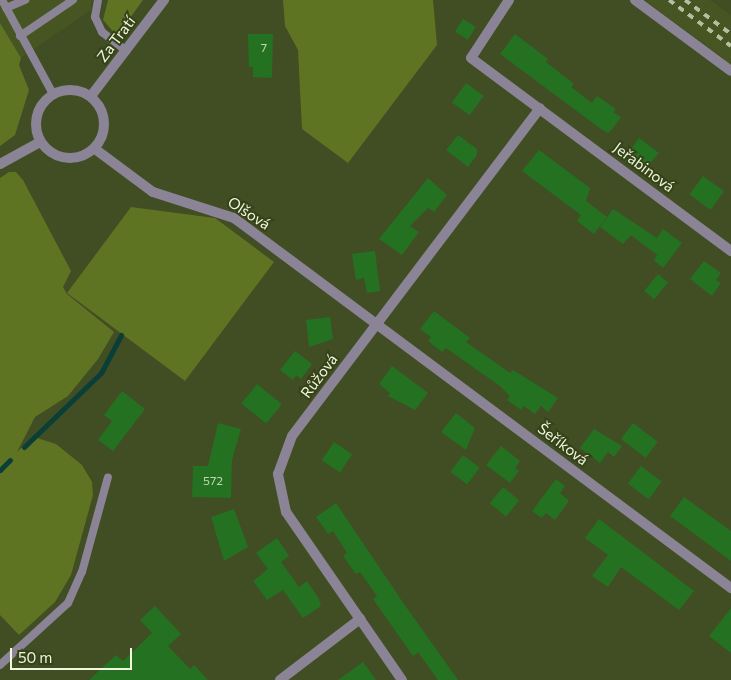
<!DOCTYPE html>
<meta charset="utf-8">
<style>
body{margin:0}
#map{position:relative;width:731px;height:680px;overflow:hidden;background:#414d23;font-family:Commissioner,sans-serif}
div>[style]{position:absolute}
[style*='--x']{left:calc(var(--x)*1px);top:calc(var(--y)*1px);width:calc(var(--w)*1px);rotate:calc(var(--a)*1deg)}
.built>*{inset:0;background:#475522}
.green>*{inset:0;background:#5f7422}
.stream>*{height:5px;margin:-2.5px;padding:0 2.5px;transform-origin:2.5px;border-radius:2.5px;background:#0a3f38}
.building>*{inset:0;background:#257122;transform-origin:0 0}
.service>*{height:8px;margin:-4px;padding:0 4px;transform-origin:4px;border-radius:4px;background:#8b8497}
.minor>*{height:10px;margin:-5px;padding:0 5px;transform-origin:5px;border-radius:5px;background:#8b8497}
.minor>.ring{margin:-5px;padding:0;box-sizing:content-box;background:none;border:10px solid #8b8497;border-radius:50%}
.rail>*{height:4px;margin-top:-2px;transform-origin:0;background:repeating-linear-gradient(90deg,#b4bea0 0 6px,transparent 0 12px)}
span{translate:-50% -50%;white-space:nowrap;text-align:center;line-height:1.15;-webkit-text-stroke:4px #364218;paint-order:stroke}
.number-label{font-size:12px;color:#bcd6b0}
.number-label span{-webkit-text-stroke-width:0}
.street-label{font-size:15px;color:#eff7df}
.scale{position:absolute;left:10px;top:648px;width:122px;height:22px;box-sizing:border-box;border:2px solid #eff7df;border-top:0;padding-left:6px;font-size:15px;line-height:18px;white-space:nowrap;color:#eff7df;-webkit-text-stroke:4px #364218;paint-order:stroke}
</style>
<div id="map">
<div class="built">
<i style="clip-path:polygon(0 0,91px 0,91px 10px,21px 58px,0 23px)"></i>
<i style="clip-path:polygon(645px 0,710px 0,731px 15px,731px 64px)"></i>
</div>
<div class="green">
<i style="clip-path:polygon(108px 0,143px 0,117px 36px,103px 20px)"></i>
<i style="clip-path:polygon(283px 0,433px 0,437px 45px,348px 163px,302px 129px,298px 50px,285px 26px)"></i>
<i style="clip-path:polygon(0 23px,21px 58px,19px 65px,29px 90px,15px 135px,0 146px)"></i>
<i style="clip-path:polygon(9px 172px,16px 172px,23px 180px,71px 271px,63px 287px,67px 294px,114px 332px,98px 359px,68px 396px,35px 417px,17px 452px,28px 441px,37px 438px,56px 444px,82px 465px,92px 482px,93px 495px,71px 575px,55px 602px,19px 635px,0 615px,0 178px)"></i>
<i style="clip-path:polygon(131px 207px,215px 218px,274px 262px,185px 381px,67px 293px)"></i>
</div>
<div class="stream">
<i style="--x:24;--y:447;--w:107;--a:-43.9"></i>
<i style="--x:101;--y:373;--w:43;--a:-62.2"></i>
<i style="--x:0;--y:470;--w:14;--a:-45"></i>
</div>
<div class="building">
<i style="left:463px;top:19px;width:15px;height:15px;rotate:32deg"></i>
<i style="clip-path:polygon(248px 34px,273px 34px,272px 78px,253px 77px,253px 67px,249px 67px)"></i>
<i style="clip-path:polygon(515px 34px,548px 59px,546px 62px,574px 84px,571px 87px,592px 103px,597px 96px,616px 109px,613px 112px,621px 117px,613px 128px,608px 133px,601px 129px,500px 54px)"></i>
<i style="left:466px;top:83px;width:22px;height:24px;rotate:36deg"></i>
<i style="clip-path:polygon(458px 135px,477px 149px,477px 155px,468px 167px,446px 150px)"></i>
<i style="clip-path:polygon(639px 138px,659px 153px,642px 172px,623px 160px)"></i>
<i style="clip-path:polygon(539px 150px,590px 188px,586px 201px,607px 217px,594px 234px,577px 221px,581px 215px,522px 171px)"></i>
<i style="left:703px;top:176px;width:26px;height:23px;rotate:36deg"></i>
<i style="clip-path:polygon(428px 178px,447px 195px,434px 212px,428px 208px,410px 226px,419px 232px,402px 255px,379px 239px)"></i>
<i style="clip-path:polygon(613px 209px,657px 238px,663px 229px,682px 243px,663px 268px,654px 260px,657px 255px,631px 235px,623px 244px,600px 227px)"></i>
<i style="clip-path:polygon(375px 251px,380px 291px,367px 293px,364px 278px,356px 280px,352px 254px)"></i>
<i style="clip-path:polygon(704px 261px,721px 273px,716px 280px,721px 283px,712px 296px,690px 279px)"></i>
<i style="left:658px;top:274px;width:13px;height:22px;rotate:39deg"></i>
<i style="clip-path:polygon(434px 311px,470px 338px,466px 342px,510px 373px,513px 370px,558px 398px,548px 412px,541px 406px,535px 414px,524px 406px,521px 410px,507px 400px,510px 396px,500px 386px,446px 348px,442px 352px,428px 341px,431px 337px,420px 329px)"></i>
<i style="clip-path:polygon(330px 317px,333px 339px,309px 347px,306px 320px)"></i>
<i style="clip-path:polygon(295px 351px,312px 364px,301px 379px,296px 375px,293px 380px,280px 370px)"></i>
<i style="clip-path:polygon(392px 366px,428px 393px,415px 410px,388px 396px,390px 393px,379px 384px)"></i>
<i style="left:257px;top:384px;width:32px;height:25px;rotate:39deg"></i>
<i style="clip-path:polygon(122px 391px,145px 409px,113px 451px,98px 440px,112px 421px,104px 415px)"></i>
<i style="clip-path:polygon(456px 413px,475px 428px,466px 450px,441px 432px)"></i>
<i style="clip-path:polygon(218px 423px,241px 429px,232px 460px,231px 498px,192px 497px,193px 466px,208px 466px)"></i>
<i style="left:633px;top:423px;width:31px;height:20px;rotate:37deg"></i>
<i style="clip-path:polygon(594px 429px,622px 446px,614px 457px,608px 452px,600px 463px,580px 448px)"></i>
<i style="left:334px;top:442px;width:22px;height:22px;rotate:34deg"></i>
<i style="clip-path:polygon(501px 446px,520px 461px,515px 468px,519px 471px,510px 483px,486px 465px)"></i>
<i style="left:463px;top:455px;width:21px;height:21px;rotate:37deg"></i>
<i style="left:641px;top:466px;width:26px;height:22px;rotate:37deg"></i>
<i style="clip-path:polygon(556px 479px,565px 486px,560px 493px,569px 501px,555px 520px,546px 513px,542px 518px,532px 511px)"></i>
<i style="left:503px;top:487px;width:21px;height:21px;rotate:39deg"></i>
<i style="clip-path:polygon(684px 497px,731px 531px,731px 561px,670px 516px)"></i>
<i style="clip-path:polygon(336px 503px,404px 604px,458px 680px,438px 680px,418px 652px,413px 656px,373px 599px,377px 596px,360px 572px,356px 574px,343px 556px,347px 553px,333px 531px,328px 534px,316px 517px)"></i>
<i style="clip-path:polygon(234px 509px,248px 547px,224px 561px,211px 517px)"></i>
<i style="clip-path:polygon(599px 519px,694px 591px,679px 610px,621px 567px,608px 587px,592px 576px,608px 555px,585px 538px)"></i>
<i style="clip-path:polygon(277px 538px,289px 556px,281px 562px,299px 587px,307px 581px,319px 599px,321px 606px,303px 618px,283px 590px,267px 600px,253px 581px,268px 569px,256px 553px)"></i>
<i style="clip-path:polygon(155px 606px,181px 634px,168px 646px,190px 669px,194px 665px,208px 680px,89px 680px,116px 655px,123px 661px,152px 633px,140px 620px)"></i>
<i style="clip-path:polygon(731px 608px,731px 653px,709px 636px)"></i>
<i style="clip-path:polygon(363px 662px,376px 680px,338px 680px)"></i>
</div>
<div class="service">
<i style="--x:2;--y:0;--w:107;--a:61.5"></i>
<i style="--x:98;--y:0;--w:17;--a:100"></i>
<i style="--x:95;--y:17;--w:17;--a:65"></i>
<i style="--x:102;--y:32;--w:31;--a:38"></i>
<i style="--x:6;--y:8;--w:21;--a:-23"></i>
<i style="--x:20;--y:36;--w:64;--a:-34.2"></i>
<i style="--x:0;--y:665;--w:92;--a:-42.4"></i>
<i style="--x:68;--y:603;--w:34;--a:-66"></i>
<i style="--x:82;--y:572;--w:98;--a:-74.7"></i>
</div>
<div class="minor">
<i style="--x:509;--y:0;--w:69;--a:123.2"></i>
<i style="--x:471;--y:58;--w:324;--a:36.6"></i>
<i style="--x:635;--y:0;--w:119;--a:36.5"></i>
<i class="ring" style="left:36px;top:90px;width:58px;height:58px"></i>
<i style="--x:91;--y:96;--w:121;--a:-52.8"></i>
<i style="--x:95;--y:149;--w:72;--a:36.6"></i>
<i style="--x:153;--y:192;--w:85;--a:17.8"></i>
<i style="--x:234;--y:218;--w:620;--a:36.67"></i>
<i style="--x:0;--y:164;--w:46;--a:-28.8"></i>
<i style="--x:280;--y:680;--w:101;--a:-37.3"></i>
<i style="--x:402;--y:680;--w:204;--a:-124.6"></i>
<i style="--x:286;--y:512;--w:39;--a:-102"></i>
<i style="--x:278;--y:474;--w:40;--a:-69.8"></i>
<i style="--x:292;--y:436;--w:411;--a:-52.9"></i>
</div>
<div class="rail">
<i style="--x:669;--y:0;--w:77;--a:36.6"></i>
<i style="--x:685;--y:0;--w:57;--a:36.5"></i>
</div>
<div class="number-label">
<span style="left:264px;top:48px">7</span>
<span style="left:213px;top:481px">572</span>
</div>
<div class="street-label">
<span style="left:116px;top:39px;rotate:-53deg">Za Tratí</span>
<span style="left:644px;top:167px;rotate:37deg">Jeřabinová</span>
<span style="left:249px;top:213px;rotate:33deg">Olšová</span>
<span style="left:319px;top:376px;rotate:-53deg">Růžová</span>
<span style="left:563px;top:444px;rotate:37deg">Šeříková</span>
</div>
<div class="scale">50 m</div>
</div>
